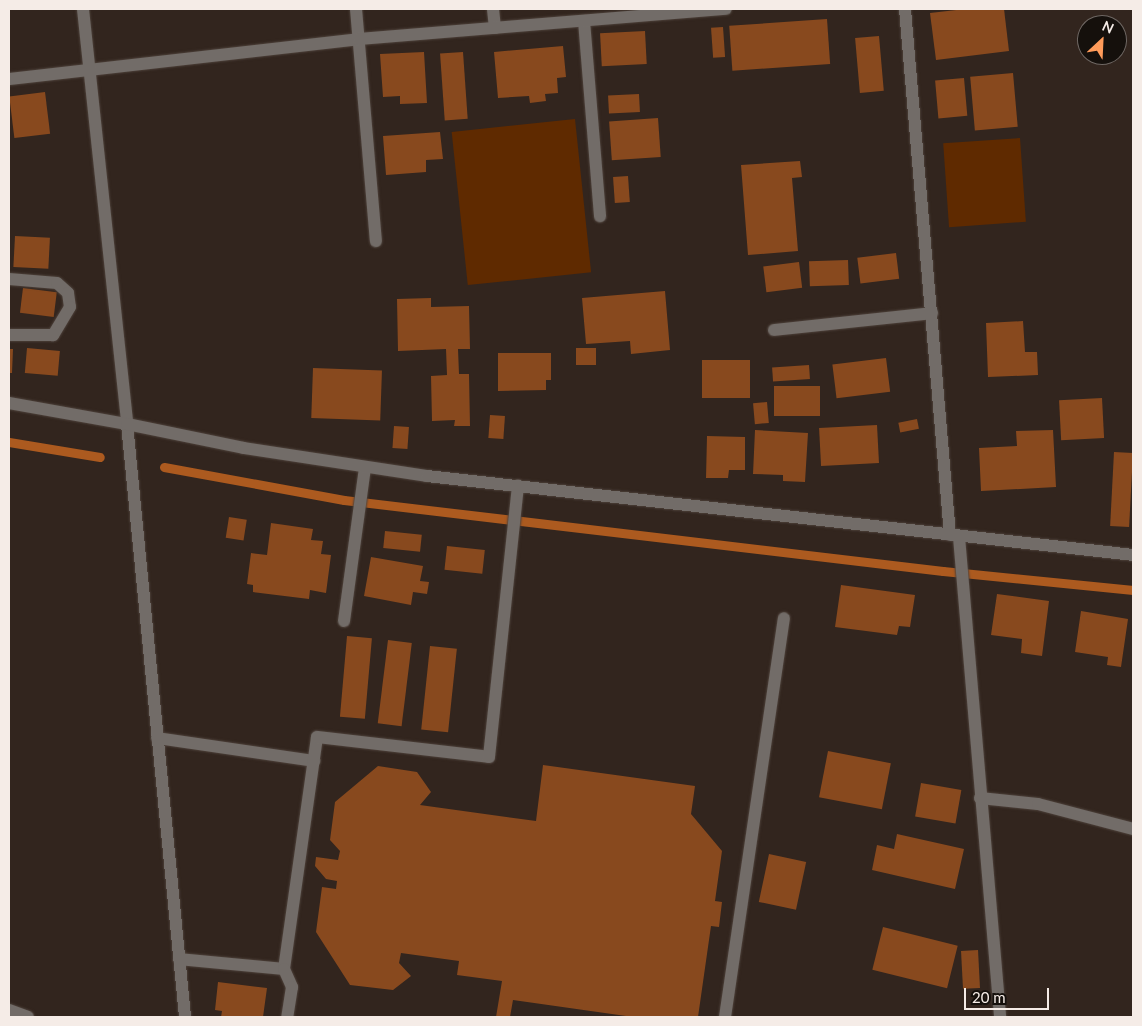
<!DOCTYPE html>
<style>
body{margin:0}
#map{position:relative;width:1142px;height:1026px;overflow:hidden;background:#32251e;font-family:Lato,sans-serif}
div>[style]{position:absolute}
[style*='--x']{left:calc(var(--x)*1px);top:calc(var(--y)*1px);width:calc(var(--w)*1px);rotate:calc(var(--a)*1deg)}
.green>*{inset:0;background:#5f2a00;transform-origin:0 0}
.stream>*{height:9px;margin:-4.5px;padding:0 4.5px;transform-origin:4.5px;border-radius:4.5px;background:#ac5a1f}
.building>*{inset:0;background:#88491e;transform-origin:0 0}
.roads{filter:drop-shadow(0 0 1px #4d413a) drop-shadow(0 0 1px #4d413a)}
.service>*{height:12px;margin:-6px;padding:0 6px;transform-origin:6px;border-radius:6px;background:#726c68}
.minor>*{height:12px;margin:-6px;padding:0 6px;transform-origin:6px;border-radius:6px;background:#726c68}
.tertiary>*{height:12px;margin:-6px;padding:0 6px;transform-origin:6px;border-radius:6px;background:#726c68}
span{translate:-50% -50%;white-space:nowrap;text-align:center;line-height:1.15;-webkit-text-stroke:4.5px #15100c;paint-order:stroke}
.frame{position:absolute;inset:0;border:10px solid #f5ece7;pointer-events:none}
.north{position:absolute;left:1077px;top:15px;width:50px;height:50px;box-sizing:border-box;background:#15100c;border:1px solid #6f6864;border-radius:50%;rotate:25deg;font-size:14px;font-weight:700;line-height:20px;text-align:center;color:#f5ece7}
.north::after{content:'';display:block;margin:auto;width:18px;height:22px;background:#ff9b5a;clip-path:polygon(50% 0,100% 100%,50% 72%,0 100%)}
.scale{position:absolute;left:964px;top:988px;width:85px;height:22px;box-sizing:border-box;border:2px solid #f5ece7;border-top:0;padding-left:6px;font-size:15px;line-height:18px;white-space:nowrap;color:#f5ece7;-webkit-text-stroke:4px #15100c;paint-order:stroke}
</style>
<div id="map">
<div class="green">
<i style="left:575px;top:119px;width:154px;height:124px;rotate:84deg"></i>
<i style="left:1020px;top:138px;width:84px;height:77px;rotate:86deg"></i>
</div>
<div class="stream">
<i style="--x:9;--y:442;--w:92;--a:9.4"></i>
<i style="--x:164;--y:467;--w:183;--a:10.4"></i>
<i style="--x:344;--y:500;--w:603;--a:6.76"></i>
<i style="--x:943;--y:571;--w:191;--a:5.7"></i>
</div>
<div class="building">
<i style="clip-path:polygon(965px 9px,1004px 9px,1009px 51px,936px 60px,930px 13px)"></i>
<i style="left:827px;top:19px;width:45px;height:98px;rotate:86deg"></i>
<i style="left:723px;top:27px;width:30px;height:12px;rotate:86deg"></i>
<i style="left:645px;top:31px;width:33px;height:45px;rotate:87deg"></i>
<i style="left:879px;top:36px;width:55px;height:24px;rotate:85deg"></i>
<i style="clip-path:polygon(563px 46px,566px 77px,557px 78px,558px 93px,545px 94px,546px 101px,530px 103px,529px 96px,498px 98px,494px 52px)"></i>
<i style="clip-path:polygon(424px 52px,427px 103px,400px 104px,400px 96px,383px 97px,380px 54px)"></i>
<i style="left:463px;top:52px;width:67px;height:23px;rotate:86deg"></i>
<i style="left:1013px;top:73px;width:54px;height:43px;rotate:85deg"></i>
<i style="left:964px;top:78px;width:38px;height:29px;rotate:85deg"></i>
<i style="left:45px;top:92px;width:42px;height:36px;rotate:83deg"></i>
<i style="left:639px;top:94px;width:18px;height:31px;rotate:87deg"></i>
<i style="left:658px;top:118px;width:39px;height:49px;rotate:86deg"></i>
<i style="clip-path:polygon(440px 132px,443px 159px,426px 160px,426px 172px,386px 175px,383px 136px)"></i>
<i style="clip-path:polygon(800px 161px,802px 177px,792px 178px,798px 251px,748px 255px,741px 165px)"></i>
<i style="left:628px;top:176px;width:26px;height:15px;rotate:86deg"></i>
<i style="left:15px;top:236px;width:35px;height:31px;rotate:3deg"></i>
<i style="left:896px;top:253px;width:26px;height:39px;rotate:83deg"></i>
<i style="left:848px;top:260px;width:25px;height:39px;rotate:88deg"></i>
<i style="left:799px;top:262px;width:26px;height:36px;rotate:83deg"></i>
<i style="left:23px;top:288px;width:34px;height:25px;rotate:7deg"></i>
<i style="clip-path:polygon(665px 291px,670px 350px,631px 354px,630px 341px,586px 344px,582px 298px)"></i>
<i style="clip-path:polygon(431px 298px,431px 307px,469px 306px,470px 349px,458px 349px,459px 374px,469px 374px,470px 426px,454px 426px,455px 420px,432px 421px,431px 376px,447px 375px,446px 349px,398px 351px,397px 299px)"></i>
<i style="clip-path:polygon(1023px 321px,1025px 352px,1037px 352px,1038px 375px,988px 377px,986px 323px)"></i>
<i style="left:27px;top:348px;width:33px;height:25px;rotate:5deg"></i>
<i style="left:576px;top:348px;width:20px;height:17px"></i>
<i style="clip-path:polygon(9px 349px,13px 349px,12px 373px,9px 373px)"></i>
<i style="clip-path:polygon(498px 353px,551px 353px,551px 380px,546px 380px,546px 390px,498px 391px)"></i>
<i style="left:886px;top:358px;width:34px;height:54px;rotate:83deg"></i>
<i style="left:702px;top:360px;width:48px;height:38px"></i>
<i style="left:809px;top:365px;width:14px;height:37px;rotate:86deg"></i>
<i style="left:313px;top:368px;width:69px;height:50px;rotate:2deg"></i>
<i style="left:820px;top:386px;width:30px;height:46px;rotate:90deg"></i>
<i style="left:1102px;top:398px;width:40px;height:43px;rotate:87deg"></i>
<i style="left:767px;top:402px;width:21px;height:14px;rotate:85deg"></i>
<i style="left:490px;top:415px;width:15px;height:23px;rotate:4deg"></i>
<i style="left:917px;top:419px;width:10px;height:19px;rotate:79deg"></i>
<i style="left:877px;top:425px;width:38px;height:58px;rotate:87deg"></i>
<i style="left:394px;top:426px;width:15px;height:22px;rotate:4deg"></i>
<i style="clip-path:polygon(755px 430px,808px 433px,805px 482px,783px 481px,783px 475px,753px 474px)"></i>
<i style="clip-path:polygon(1053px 430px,1056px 487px,981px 491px,979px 448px,1017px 446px,1016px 431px)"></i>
<i style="clip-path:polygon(707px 436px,745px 437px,745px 470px,729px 470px,728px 478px,706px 478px)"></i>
<i style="left:1114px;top:452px;width:19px;height:74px;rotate:3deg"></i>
<i style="left:229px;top:517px;width:18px;height:21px;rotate:9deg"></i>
<i style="clip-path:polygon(271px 523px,313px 529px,311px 540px,323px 541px,321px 554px,331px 555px,326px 593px,310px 590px,309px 599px,253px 592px,253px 585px,247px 584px,251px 553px,267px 555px)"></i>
<i style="left:385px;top:531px;width:37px;height:17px;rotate:6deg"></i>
<i style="left:447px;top:546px;width:38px;height:24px;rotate:6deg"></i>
<i style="clip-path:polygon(371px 557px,423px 566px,420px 581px,429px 582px,427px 594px,413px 592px,411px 605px,364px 596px)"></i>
<i style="clip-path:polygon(841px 585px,915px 595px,910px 627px,899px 626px,897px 635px,835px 627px)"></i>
<i style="clip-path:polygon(997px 594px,1049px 601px,1042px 656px,1021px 653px,1022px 639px,991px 635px)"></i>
<i style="clip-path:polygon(1081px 611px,1128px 619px,1121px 667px,1107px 665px,1108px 657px,1075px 652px)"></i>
<i style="left:347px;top:636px;width:25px;height:81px;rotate:5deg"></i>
<i style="left:388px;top:640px;width:24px;height:84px;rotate:7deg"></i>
<i style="left:430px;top:646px;width:27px;height:84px;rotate:6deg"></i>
<i style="left:828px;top:751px;width:64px;height:47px;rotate:11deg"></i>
<i style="clip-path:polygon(543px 765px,695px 786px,691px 814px,722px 851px,715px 901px,722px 902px,719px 927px,711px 926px,698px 1017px,633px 1017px,513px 1000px,510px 1017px,496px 1017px,502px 981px,457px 975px,459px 961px,401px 953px,399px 963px,411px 976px,393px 990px,350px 985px,316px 932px,322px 887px,336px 889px,337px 881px,326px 879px,315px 866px,316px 857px,338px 860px,340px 851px,330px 840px,335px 802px,378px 766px,417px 772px,431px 792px,420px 805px,536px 821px)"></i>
<i style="left:921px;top:783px;width:41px;height:34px;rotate:10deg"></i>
<i style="clip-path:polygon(897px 834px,964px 849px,955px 889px,872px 870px,877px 845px,894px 849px)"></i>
<i style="left:769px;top:854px;width:38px;height:49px;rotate:12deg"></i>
<i style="left:883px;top:927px;width:77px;height:44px;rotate:14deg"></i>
<i style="left:978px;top:950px;width:38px;height:17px;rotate:87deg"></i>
<i style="clip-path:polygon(218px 982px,267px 988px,263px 1017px,221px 1017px,222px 1011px,215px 1010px)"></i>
</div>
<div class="roads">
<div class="service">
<i style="--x:493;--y:9;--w:19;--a:84"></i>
<i style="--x:584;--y:21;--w:196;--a:85.3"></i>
<i style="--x:9;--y:279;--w:48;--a:4.8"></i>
<i style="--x:57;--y:283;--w:15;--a:42"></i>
<i style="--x:68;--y:293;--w:14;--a:82"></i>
<i style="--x:70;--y:307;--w:33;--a:121"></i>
<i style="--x:53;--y:335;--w:44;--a:180"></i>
<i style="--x:774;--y:330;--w:159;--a:-6.1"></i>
<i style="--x:344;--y:621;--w:155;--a:-82.2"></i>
<i style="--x:157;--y:738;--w:159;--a:8.3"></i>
<i style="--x:980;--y:798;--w:58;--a:5.9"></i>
<i style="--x:1038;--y:804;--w:98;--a:14.7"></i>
<i style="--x:179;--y:959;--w:105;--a:5.4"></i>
<i style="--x:284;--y:969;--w:234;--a:-81.9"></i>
<i style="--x:317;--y:737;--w:173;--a:6.6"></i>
<i style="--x:489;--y:757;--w:273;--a:-83.9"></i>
<i style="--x:284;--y:969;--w:20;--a:66"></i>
<i style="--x:292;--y:987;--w:30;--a:99"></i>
<i style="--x:725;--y:1017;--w:403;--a:-81.6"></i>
</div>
<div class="minor">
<i style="--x:356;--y:9;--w:233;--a:85.1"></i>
<i style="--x:9;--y:79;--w:352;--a:-6.5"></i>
<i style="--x:359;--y:39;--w:368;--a:-4.7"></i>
<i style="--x:959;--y:537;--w:482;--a:85.1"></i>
<i style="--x:9;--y:1010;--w:20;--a:20"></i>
</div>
<div class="tertiary">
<i style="--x:83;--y:9;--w:417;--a:83.9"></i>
<i style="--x:127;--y:424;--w:596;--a:84.41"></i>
<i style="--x:905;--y:9;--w:528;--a:85.11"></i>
<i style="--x:9;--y:403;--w:120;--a:10.1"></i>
<i style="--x:127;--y:424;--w:119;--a:11.6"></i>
<i style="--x:244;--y:448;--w:185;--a:8.7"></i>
<i style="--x:427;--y:476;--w:710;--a:6.38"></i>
</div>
</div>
<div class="frame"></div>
<div class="north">N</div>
<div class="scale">20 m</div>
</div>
